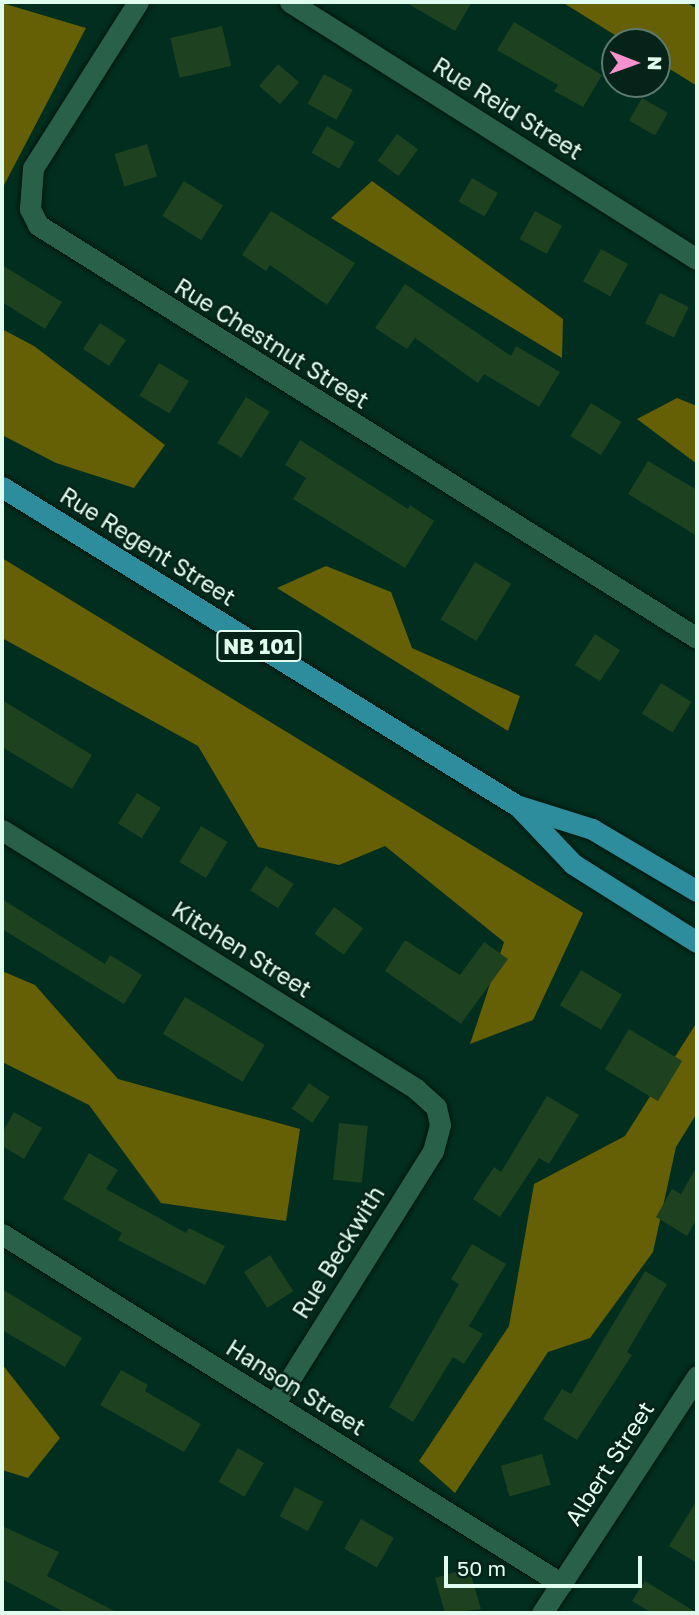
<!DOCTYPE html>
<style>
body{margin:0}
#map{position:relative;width:699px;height:1615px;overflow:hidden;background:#012e1f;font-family:"Golos Text",sans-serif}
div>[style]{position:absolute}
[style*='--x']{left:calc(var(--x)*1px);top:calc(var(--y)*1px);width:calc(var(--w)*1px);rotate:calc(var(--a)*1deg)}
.forest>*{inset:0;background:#655f06}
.building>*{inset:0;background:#1e4120;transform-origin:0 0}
.roads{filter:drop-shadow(0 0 2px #00150b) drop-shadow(0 0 2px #00150b)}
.minor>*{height:21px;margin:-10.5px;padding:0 10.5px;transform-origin:10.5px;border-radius:10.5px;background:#29604a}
.major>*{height:21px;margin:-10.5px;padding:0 10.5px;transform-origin:10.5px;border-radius:10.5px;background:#2d8d9c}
span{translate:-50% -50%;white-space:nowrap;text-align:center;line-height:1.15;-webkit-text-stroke:5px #052318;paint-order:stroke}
.shield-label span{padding:2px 5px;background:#052318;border:2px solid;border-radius:5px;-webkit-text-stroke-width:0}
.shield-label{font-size:21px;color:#e0fcee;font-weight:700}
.street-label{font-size:23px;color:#e0fcee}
.frame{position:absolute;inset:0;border:4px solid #e0fcee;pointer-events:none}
.north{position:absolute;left:601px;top:28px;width:70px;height:70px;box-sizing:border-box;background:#052318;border:2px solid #5d7a6e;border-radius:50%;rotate:91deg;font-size:19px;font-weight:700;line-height:28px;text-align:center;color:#e0fcee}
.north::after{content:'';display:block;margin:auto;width:24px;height:32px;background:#f890cc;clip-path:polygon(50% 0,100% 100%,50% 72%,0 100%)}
.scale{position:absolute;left:444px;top:1556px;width:198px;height:32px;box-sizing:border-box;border:4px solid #e0fcee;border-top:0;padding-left:9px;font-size:21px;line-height:24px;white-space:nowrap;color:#e0fcee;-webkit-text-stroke:5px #052318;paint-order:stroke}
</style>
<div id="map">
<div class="forest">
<i style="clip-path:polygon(562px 2px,686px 2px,697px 9px,697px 86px,657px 61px,657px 42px,626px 42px)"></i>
<i style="clip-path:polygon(2px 3px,86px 28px,2px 189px)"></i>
<i style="clip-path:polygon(372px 181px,563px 319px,562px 358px,331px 218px)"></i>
<i style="clip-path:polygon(2px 329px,34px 346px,165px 445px,134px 488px,56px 463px,2px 435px)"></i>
<i style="clip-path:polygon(677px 398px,697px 406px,697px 464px,637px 419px)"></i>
<i style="clip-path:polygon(2px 558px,583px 913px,533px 1020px,470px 1044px,504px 942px,385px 846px,339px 865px,258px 847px,198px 746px,2px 638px)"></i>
<i style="clip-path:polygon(326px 566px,391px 592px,412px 648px,520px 696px,508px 731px,277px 588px)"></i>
<i style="clip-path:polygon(2px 971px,35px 985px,118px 1079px,300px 1129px,286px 1221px,161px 1203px,89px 1105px,2px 1062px)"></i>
<i style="clip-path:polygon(697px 1022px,697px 1113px,676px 1147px,653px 1252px,590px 1338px,548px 1352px,455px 1493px,419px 1461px,509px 1326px,534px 1184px,625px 1136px)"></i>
<i style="clip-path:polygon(2px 1364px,60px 1438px,28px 1478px,2px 1470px)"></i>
</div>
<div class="building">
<i style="clip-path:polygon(405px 2px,472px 2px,455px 31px)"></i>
<i style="clip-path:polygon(514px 22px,602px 75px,583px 107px,554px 91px,558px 85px,497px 50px)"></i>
<i style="left:222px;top:26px;width:41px;height:53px;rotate:77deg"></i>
<i style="left:278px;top:64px;width:28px;height:29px;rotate:41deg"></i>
<i style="left:324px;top:74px;width:33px;height:34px;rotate:29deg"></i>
<i style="left:642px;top:98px;width:30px;height:26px;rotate:30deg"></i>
<i style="left:327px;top:126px;width:32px;height:31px;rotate:30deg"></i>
<i style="left:397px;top:134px;width:26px;height:33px;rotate:36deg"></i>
<i style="left:147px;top:144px;width:34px;height:34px;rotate:73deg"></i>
<i style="left:472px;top:178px;width:30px;height:27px;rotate:30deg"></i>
<i style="left:184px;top:181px;width:46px;height:41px;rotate:32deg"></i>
<i style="clip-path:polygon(271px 211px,355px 263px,327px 305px,270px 265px,266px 271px,242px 255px)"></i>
<i style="left:535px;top:211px;width:31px;height:32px;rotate:29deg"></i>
<i style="left:601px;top:249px;width:31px;height:37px;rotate:29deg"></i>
<i style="clip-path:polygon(2px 265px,62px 302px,45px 329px,2px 302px)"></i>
<i style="clip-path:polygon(405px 284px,511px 356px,516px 346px,560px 372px,539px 407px,484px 374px,478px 383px,415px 338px,407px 349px,375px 328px)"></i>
<i style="left:660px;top:293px;width:32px;height:34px;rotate:26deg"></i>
<i style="left:100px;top:323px;width:31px;height:31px;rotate:33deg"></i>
<i style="left:159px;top:363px;width:35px;height:38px;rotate:31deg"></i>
<i style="left:246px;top:397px;width:28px;height:54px;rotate:32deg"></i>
<i style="left:591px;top:403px;width:36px;height:39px;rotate:32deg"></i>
<i style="clip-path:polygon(300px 440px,408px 509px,410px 505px,434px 521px,405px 568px,293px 499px,306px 478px,285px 465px)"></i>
<i style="clip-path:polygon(648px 461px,697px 490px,697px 536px,628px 494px)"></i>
<i style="left:475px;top:562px;width:42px;height:67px;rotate:31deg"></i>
<i style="left:595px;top:634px;width:30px;height:37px;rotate:33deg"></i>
<i style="left:661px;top:683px;width:36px;height:36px;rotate:32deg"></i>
<i style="clip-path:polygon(2px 700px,92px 755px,72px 789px,2px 747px)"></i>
<i style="left:137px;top:793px;width:28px;height:36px;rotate:32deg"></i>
<i style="left:201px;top:826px;width:31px;height:42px;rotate:31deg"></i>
<i style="left:266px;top:866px;width:33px;height:29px;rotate:33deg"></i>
<i style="clip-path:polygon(2px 899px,105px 964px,110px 955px,142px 975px,124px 1004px,2px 929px)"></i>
<i style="left:334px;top:907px;width:36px;height:33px;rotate:36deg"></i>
<i style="clip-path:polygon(405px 940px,460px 975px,484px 942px,508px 959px,461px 1024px,385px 971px)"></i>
<i style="left:581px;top:970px;width:48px;height:41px;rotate:31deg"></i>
<i style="left:185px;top:997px;width:93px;height:43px;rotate:31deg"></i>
<i style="left:629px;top:1029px;width:62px;height:47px;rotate:31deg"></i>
<i style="left:309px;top:1083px;width:25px;height:31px;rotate:34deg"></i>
<i style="clip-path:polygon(547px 1096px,579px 1115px,549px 1164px,539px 1158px,500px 1217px,473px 1199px,494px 1167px,501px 1172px)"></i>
<i style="clip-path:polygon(14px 1112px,42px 1128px,24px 1159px,2px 1146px,2px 1133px)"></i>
<i style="left:339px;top:1123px;width:29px;height:57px;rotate:6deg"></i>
<i style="clip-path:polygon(89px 1153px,118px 1170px,106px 1189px,186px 1233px,189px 1228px,225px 1246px,205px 1285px,118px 1240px,122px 1233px,63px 1199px)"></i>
<i style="clip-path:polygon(697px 1166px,697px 1219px,687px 1236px,656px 1217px,672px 1189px,681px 1194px)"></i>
<i style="clip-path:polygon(472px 1244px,506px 1264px,469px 1326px,483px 1334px,464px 1364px,453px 1357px,413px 1422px,389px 1407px,459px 1284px,451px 1279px)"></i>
<i style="left:270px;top:1255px;width:43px;height:31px;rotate:57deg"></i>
<i style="clip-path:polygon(645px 1271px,667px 1284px,627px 1352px,632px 1355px,577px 1440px,543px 1419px,562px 1389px,571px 1394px)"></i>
<i style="clip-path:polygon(2px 1289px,82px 1338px,65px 1367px,2px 1330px)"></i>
<i style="clip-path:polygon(121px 1370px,148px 1385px,145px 1391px,201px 1424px,184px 1452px,100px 1405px)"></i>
<i style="left:238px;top:1448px;width:30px;height:39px;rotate:30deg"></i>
<i style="left:542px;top:1454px;width:32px;height:43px;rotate:74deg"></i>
<i style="left:295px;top:1487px;width:32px;height:33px;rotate:28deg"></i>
<i style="clip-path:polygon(697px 1500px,697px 1563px,669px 1546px)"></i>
<i style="left:361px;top:1519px;width:38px;height:34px;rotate:30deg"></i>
<i style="clip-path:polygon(2px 1526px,59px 1552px,47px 1576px,118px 1613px,66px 1613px,2px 1579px)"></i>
<i style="clip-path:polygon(469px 1568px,481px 1609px,445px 1613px,435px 1578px)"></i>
<i style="clip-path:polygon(645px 1581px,697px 1613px,652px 1613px,632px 1601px)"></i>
</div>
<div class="roads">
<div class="minor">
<i style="--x:138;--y:2;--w:196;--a:122.3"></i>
<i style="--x:33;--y:168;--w:41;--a:94.2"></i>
<i style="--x:30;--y:209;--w:18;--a:63"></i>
<i style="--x:38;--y:225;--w:778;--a:32.08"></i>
<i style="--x:290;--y:2;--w:481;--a:32.3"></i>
<i style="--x:2;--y:830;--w:488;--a:32"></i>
<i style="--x:416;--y:1089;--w:27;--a:42"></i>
<i style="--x:436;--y:1107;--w:18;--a:77"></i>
<i style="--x:440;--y:1125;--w:27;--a:105"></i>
<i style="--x:433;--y:1151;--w:299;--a:122.1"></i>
<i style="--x:2;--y:1234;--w:660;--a:32.01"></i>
<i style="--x:542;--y:1613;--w:283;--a:-56.8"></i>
</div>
<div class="major">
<i style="--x:2;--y:487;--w:604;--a:31.74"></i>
<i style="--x:516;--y:805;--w:80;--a:17.5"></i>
<i style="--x:592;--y:829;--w:122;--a:30.6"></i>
<i style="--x:518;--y:806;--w:80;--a:46.5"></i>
<i style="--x:573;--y:864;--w:146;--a:32.2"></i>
</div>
</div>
<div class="shield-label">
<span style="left:259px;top:646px">NB 101</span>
</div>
<div class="street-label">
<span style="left:508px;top:108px;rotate:32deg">Rue Reid Street</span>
<span style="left:272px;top:343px;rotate:32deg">Rue Chestnut Street</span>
<span style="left:148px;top:546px;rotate:32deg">Rue Regent Street</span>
<span style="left:242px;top:949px;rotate:32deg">Kitchen Street</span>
<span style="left:338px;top:1252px;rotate:-58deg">Rue Beckwith</span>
<span style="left:296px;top:1387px;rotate:32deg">Hanson Street</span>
<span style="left:609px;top:1463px;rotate:-57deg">Albert Street</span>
</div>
<div class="frame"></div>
<div class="north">N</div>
<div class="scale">50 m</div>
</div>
